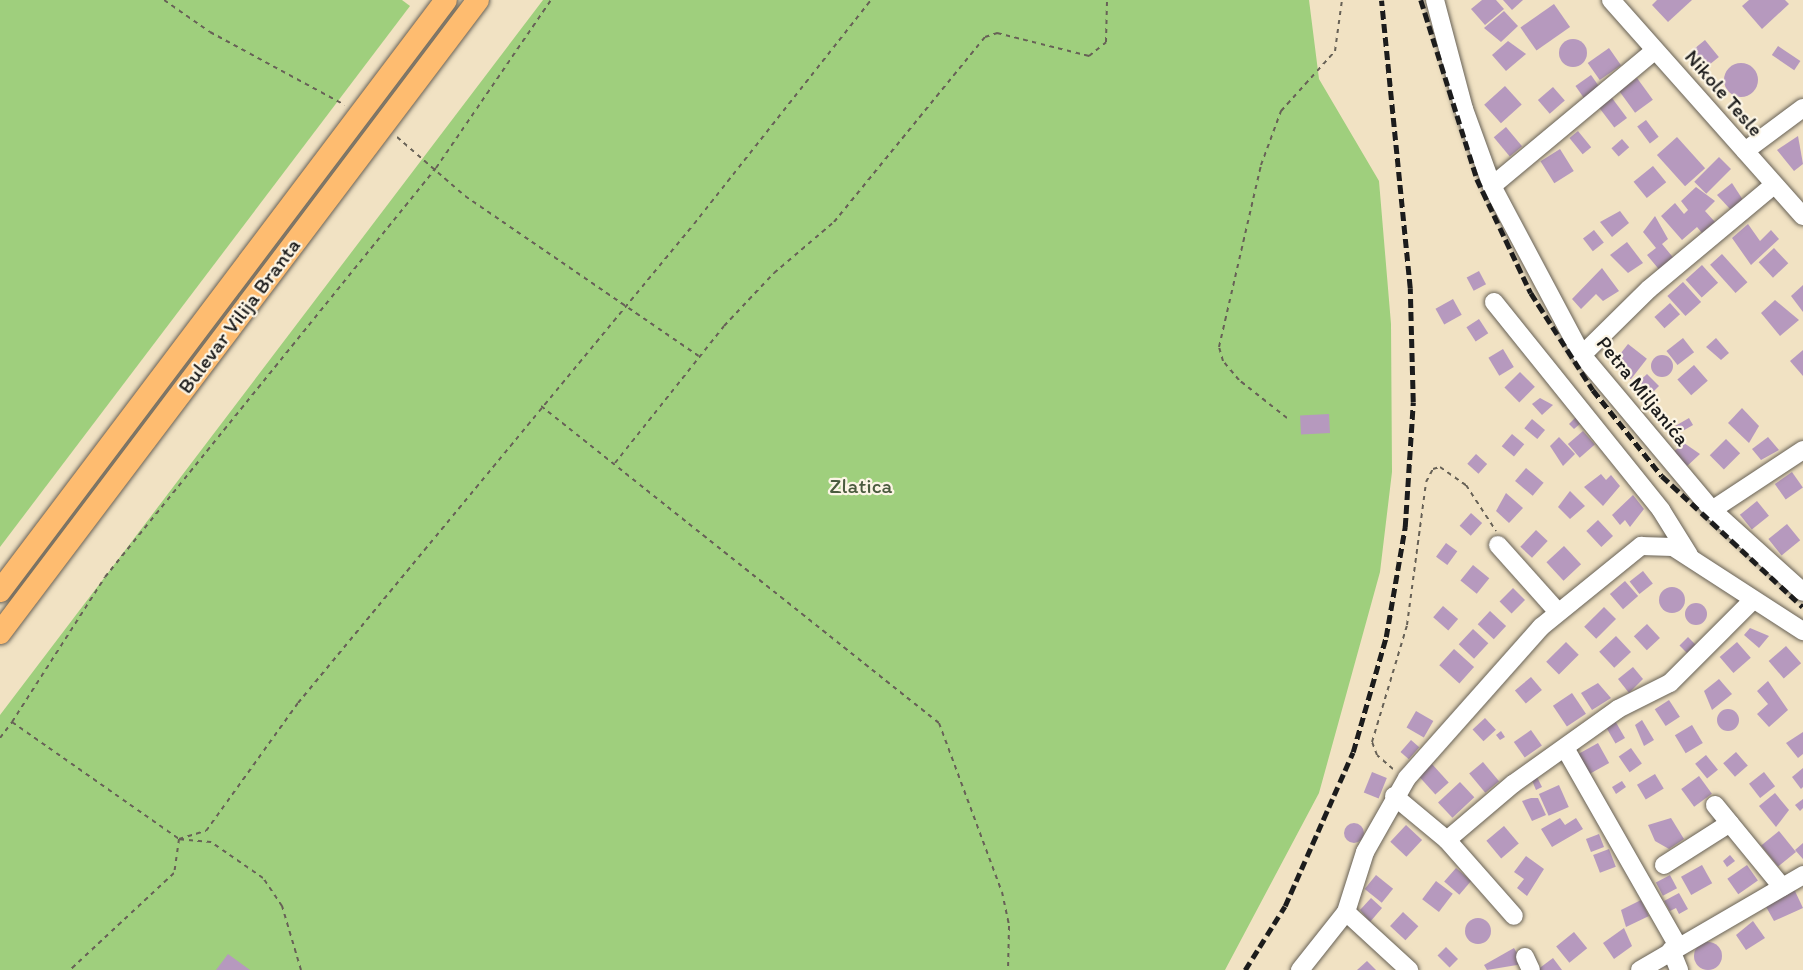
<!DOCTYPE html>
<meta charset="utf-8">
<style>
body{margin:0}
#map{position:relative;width:1803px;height:970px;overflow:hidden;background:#f1e2c3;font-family:Itim,sans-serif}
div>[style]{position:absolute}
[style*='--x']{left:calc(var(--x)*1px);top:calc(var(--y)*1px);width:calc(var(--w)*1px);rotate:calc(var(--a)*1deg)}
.green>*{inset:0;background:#9fcf7d}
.building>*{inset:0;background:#b699be;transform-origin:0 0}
.round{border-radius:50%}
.path>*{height:2px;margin-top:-1px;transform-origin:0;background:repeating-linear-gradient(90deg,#676156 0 4.5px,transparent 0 9px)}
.roads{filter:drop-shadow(0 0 2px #676156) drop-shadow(0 0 2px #676156)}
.minor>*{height:18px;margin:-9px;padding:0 9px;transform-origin:9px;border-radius:9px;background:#fff}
.major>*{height:22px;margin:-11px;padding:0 11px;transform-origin:11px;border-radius:11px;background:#febc70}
.rail>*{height:4.5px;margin-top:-2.25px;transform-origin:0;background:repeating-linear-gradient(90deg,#1c1c1c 0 9px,transparent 0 13.5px)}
span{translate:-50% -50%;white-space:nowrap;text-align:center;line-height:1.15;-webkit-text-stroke:4.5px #fcf5e5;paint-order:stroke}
.street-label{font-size:21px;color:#1c1c1c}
.park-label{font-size:21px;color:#4a5b3e}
</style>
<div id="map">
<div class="green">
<i style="clip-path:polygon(0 0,402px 0,410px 6px,0 547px)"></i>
<i style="clip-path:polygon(543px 0,1309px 0,1319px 79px,1379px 181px,1391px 324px,1392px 472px,1380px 572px,1319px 793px,1225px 970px,0 970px,0 715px)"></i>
</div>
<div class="building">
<i style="clip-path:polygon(1482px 0,1496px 0,1504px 9px,1485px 25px,1471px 9px)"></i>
<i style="clip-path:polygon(1503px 0,1523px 0,1512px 10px)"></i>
<i style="clip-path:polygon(1657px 0,1692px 0,1668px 22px,1652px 5px)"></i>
<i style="clip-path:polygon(1749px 0,1785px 0,1789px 4px,1762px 29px,1742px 6px)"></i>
<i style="left:1554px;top:4px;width:28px;height:41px;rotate:55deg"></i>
<i style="clip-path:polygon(1504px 11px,1518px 26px,1501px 42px,1484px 28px)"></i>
<i class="round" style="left:1559px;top:39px;width:28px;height:28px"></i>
<i style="left:1705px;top:40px;width:22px;height:21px;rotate:51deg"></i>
<i style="clip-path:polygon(1508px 41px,1526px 54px,1506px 71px,1492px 55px)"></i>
<i style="left:1778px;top:46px;width:27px;height:11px;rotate:34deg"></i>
<i style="left:1609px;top:48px;width:21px;height:26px;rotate:55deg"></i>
<i class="round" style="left:1724px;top:63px;width:34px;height:34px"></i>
<i style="left:1591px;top:75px;width:16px;height:19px;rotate:55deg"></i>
<i style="left:1637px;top:78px;width:27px;height:22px;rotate:54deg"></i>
<i style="left:1505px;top:86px;width:25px;height:28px;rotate:48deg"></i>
<i style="left:1553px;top:87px;width:18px;height:20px;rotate:49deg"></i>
<i style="left:1612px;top:98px;width:25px;height:16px;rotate:53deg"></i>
<i style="left:1646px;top:120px;width:21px;height:11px;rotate:53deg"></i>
<i style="left:1506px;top:127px;width:25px;height:16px;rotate:50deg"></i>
<i style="left:1578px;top:131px;width:21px;height:11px;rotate:51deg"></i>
<i style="clip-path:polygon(1798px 136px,1803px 164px,1794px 171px,1777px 150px)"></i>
<i style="left:1677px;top:137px;width:42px;height:27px;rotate:48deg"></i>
<i style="left:1622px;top:139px;width:11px;height:14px;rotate:49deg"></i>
<i style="left:1560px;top:149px;width:26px;height:23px;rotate:58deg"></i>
<i style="left:1719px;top:157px;width:17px;height:35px;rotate:45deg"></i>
<i style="left:1653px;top:166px;width:21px;height:25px;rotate:51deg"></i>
<i style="clip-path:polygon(1732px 183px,1743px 200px,1731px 210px,1717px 195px)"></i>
<i style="clip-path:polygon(1696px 187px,1715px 201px,1705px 211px,1715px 222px,1702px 233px,1697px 227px,1682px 240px,1661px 216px,1675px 203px,1684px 214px,1688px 210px,1681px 201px)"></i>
<i style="clip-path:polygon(1620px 211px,1629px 223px,1612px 237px,1600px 222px)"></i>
<i style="clip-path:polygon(1655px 216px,1668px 239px,1662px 244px,1676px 261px,1662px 273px,1647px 255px,1656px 248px,1643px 232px)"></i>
<i style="clip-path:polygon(1748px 224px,1760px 241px,1771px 230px,1779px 239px,1751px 265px,1732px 238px)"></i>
<i style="left:1594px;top:230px;width:16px;height:14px;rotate:52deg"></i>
<i style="clip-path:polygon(1627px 242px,1643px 263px,1628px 273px,1610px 255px)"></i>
<i style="left:1774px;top:248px;width:21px;height:21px;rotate:47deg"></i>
<i style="left:1722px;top:254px;width:38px;height:16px;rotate:48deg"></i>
<i style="left:1702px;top:265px;width:24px;height:22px;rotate:48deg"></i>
<i style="clip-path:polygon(1602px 268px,1619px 291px,1603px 301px,1596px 294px,1581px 309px,1572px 299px)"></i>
<i style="left:1479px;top:271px;width:15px;height:14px;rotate:62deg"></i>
<i style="left:1683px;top:282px;width:27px;height:21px;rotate:48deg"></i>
<i style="clip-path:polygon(1803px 285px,1803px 312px,1791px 296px)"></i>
<i style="left:1453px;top:299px;width:18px;height:20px;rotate:61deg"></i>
<i style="clip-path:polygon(1775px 300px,1799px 320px,1780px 336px,1761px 313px)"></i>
<i style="left:1670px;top:303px;width:15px;height:21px;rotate:48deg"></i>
<i style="left:1479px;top:319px;width:17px;height:15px;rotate:57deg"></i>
<i style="left:1683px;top:338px;width:18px;height:21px;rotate:52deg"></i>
<i style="clip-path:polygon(1716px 338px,1729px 353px,1721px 360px,1706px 347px)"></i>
<i style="left:1628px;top:344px;width:24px;height:26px;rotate:38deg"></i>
<i style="left:1503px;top:349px;width:21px;height:17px;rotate:59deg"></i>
<i style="clip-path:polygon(1803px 350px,1803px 376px,1790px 361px)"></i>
<i class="round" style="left:1651px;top:355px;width:22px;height:22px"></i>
<i style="left:1694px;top:365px;width:21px;height:22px;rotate:49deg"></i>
<i style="left:1520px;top:372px;width:21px;height:22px;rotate:45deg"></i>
<i style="clip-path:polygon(1647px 374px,1659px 386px,1643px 402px,1633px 387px)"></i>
<i style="clip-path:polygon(1540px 398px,1553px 405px,1542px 415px,1532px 404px)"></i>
<i style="clip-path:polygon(1742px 408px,1759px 426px,1749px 443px,1728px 423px)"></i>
<i style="left:1329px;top:414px;width:19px;height:29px;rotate:87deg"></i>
<i style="clip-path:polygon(1576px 417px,1581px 423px,1574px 429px,1569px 424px)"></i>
<i style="left:1689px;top:418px;width:8px;height:16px;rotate:60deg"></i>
<i style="left:1532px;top:419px;width:17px;height:12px;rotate:40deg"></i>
<i style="left:1583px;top:431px;width:18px;height:20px;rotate:49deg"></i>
<i style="left:1512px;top:434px;width:16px;height:16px;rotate:40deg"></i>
<i style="clip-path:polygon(1559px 437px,1575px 454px,1563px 466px,1550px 446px)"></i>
<i style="clip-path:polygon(1768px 437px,1779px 450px,1761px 460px,1752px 449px)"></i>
<i style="left:1726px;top:439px;width:20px;height:23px;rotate:45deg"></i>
<i style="clip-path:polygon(1684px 443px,1700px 454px,1685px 468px,1672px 453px)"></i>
<i style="left:1476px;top:454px;width:15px;height:13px;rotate:42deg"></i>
<i style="left:1526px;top:468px;width:23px;height:17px;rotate:40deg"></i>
<i style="left:1792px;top:472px;width:19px;height:21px;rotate:55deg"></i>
<i style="clip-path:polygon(1601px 474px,1606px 480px,1611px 475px,1620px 486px,1603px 506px,1584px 487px)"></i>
<i style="clip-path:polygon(1570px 491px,1585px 506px,1570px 519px,1558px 507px)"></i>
<i style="clip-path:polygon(1506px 493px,1523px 508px,1509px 523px,1496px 511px)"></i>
<i style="clip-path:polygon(1633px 495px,1644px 509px,1630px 527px,1625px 520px,1620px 525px,1612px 515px)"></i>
<i style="left:1757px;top:501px;width:19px;height:22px;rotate:51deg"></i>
<i style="left:1471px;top:513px;width:15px;height:17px;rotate:42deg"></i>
<i style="left:1598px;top:520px;width:22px;height:16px;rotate:47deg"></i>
<i style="left:1787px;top:524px;width:21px;height:24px;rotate:51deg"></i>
<i style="left:1536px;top:530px;width:16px;height:23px;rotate:43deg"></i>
<i style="left:1446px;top:543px;width:14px;height:17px;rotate:36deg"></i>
<i style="left:1564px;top:546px;width:25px;height:24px;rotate:47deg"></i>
<i style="left:1473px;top:565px;width:21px;height:20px;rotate:39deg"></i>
<i style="left:1643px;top:571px;width:16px;height:17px;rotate:52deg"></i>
<i style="left:1625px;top:581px;width:20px;height:20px;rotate:49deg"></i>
<i class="round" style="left:1659px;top:587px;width:26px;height:26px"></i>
<i style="left:1513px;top:588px;width:17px;height:19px;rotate:45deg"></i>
<i class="round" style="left:1685px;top:603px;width:22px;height:22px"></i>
<i style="left:1443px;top:606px;width:20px;height:15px;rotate:41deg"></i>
<i style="left:1604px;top:607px;width:17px;height:28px;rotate:45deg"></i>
<i style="left:1490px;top:611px;width:22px;height:18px;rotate:43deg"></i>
<i style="left:1647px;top:624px;width:19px;height:18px;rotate:47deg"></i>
<i style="clip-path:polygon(1750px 628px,1769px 636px,1759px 648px,1744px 635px)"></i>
<i style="left:1473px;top:629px;width:21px;height:21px;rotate:43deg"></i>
<i style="left:1616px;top:636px;width:22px;height:23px;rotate:47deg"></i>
<i style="left:1688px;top:637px;width:14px;height:12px;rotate:45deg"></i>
<i style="left:1566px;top:642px;width:18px;height:28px;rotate:45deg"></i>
<i style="left:1737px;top:642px;width:21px;height:23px;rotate:49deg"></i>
<i style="left:1786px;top:646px;width:23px;height:23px;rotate:49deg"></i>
<i style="left:1454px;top:649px;width:27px;height:22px;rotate:42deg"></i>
<i style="clip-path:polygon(1633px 667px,1643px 679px,1629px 693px,1618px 679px)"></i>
<i style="left:1531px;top:677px;width:17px;height:21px;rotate:50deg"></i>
<i style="clip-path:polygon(1719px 679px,1732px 694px,1712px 710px,1704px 691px)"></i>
<i style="clip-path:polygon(1768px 681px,1788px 710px,1769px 727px,1757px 714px,1768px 704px,1757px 691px)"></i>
<i style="clip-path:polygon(1598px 683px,1611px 698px,1592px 710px,1581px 693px)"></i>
<i style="left:1572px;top:693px;width:25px;height:23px;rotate:56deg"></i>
<i style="left:1669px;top:700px;width:20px;height:17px;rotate:57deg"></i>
<i class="round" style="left:1717px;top:709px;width:22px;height:22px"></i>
<i style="left:1416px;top:711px;width:20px;height:19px;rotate:30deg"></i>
<i style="left:1485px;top:718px;width:16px;height:17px;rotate:47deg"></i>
<i style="left:1614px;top:719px;width:22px;height:11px;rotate:60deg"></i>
<i style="clip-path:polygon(1642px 720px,1654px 740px,1644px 746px,1635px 725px)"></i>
<i style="left:1692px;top:725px;width:21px;height:20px;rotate:59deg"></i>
<i style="left:1531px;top:730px;width:19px;height:21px;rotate:55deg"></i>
<i style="clip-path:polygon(1501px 731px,1505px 737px,1500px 740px,1496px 735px)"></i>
<i style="clip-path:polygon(1803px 732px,1803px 754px,1798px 758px,1786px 743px)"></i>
<i style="left:1411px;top:740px;width:11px;height:16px;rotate:41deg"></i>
<i style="left:1598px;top:743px;width:23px;height:23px;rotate:61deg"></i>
<i style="left:1631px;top:748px;width:19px;height:15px;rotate:55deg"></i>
<i style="left:1736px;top:752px;width:18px;height:17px;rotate:49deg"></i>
<i style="left:1706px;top:755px;width:19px;height:14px;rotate:51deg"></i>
<i style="left:1483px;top:762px;width:25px;height:18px;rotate:50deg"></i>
<i style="left:1432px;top:764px;width:25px;height:18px;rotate:48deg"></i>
<i style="clip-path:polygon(1803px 768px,1803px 787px,1801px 789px,1792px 777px)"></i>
<i style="left:1372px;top:772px;width:16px;height:22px;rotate:22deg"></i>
<i style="left:1764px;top:772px;width:18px;height:19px;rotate:52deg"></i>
<i style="left:1655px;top:774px;width:17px;height:21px;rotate:59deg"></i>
<i style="clip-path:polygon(1536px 775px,1542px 787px,1536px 790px,1531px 778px)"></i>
<i style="left:1699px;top:776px;width:22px;height:22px;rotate:54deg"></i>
<i style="clip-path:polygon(1622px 781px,1626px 787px,1616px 794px,1612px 787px)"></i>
<i style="left:1460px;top:782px;width:21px;height:30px;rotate:47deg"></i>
<i style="left:1559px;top:785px;width:24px;height:22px;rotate:66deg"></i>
<i style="clip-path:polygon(1775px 793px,1789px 810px,1776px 827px,1759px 806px)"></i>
<i style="clip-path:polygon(1531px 798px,1538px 798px,1546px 815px,1532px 821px,1522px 801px)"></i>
<i style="clip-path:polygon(1803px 799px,1803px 808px,1800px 811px,1795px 805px)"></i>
<i style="clip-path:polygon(1560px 818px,1565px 825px,1576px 818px,1583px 829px,1552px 847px,1541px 829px)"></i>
<i style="clip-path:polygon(1671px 818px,1684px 839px,1669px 849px,1655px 841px,1648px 825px)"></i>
<i class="round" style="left:1344px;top:823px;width:20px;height:20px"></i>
<i style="left:1406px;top:825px;width:22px;height:23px;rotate:43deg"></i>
<i style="left:1504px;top:826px;width:23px;height:23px;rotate:50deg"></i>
<i style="left:1779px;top:831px;width:27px;height:23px;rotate:51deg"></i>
<i style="left:1599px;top:834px;width:14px;height:14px;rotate:69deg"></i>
<i style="clip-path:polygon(1803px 843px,1803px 859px,1795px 850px)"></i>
<i style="left:1609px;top:849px;width:19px;height:17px;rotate:69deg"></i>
<i style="clip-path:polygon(1730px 855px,1735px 861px,1727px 867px,1723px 861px)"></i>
<i style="clip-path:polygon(1526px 856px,1544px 869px,1527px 896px,1517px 888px,1524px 879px,1514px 872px)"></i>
<i style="left:1702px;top:865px;width:21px;height:24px;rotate:61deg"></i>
<i style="left:1747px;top:865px;width:19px;height:24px;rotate:55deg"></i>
<i style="left:1456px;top:868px;width:20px;height:18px;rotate:41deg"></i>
<i style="left:1376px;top:875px;width:22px;height:18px;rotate:39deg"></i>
<i style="left:1670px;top:875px;width:15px;height:16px;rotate:62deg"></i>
<i style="left:1436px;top:881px;width:21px;height:23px;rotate:37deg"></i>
<i style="clip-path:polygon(1794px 889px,1803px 908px,1774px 921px,1765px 905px)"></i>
<i style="clip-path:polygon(1679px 893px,1688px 909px,1679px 914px,1676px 908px,1670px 911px,1664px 901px)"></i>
<i style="clip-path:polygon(1371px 898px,1382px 908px,1370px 922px,1360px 910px)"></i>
<i style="clip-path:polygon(1641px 900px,1649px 916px,1626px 927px,1621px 910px)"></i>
<i style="left:1403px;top:912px;width:21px;height:19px;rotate:43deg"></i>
<i class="round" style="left:1465px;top:918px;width:26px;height:26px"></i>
<i style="clip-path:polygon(1753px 921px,1765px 938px,1746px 950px,1736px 935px)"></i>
<i style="clip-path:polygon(1624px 928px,1632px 946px,1614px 959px,1603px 943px)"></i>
<i style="left:1574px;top:932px;width:21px;height:23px;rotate:51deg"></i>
<i class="round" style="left:1694px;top:942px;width:28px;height:28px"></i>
<i style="left:1446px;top:947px;width:17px;height:12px;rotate:45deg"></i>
<i style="clip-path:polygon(1514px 948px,1523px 964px,1487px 970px,1484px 965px)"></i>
<i style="clip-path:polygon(228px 954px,250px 970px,216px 970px)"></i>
<i style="clip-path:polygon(1553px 958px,1562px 970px,1537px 970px)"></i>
<i style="clip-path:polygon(1367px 961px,1376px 970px,1357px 970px)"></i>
</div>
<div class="path">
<i style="--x:164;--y:0;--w:56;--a:34.8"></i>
<i style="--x:210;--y:32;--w:153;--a:28.4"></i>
<i style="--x:397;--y:137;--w:90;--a:40.9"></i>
<i style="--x:465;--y:196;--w:283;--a:34.4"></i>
<i style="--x:541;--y:406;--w:509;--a:38.54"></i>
<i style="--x:939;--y:723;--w:180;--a:69.6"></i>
<i style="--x:1002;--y:892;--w:35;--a:78"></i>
<i style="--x:1009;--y:926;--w:44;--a:91.3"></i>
<i style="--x:1287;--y:418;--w:61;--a:-141.6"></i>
<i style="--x:1239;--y:380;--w:25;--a:-130"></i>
<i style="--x:1223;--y:361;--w:15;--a:-106"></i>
<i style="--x:1219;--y:347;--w:187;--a:-77"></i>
<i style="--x:1261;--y:165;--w:58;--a:-69.7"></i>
<i style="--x:1281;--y:111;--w:81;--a:-48"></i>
<i style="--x:1335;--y:51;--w:51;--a:-82.2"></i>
<i style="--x:615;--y:463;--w:175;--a:-51.5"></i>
<i style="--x:724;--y:326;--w:73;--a:-46.7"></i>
<i style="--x:774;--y:273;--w:79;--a:-40.4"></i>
<i style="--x:834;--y:222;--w:239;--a:-50.8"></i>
<i style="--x:985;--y:37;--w:13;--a:-18"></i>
<i style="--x:997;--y:33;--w:95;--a:14"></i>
<i style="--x:1089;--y:56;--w:22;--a:-39"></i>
<i style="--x:1106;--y:42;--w:42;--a:-88.6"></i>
<i style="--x:12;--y:722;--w:172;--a:-57.3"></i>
<i style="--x:105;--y:577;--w:526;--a:-51.02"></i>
<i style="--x:436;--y:168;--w:204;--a:-55.6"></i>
<i style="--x:0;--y:738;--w:20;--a:-53"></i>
<i style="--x:12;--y:722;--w:204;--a:35"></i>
<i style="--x:179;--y:839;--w:34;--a:98"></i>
<i style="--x:174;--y:873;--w:142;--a:137"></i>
<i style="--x:1393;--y:769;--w:21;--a:-139"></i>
<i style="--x:1377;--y:755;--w:14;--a:-111"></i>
<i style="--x:1372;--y:742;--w:122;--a:-73.3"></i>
<i style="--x:1407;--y:625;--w:144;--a:-82.4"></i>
<i style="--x:1426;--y:482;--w:15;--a:-62"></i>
<i style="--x:1433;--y:469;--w:7;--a:-16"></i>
<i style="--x:1440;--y:467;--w:32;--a:35"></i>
<i style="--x:1466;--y:485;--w:55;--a:56.9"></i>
<i style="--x:301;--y:970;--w:67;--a:-106.5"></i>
<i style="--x:282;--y:906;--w:34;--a:-124"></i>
<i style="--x:263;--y:878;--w:63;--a:-145.3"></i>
<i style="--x:211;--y:842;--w:32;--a:-175"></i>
<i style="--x:179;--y:839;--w:28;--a:-17"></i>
<i style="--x:206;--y:831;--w:158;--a:-54.3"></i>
<i style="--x:298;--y:703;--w:621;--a:-50.42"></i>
<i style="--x:694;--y:224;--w:285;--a:-51.7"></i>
</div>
<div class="roads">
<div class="minor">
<i style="--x:1435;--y:0;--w:113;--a:75.1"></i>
<i style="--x:1464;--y:109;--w:82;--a:70"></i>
<i style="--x:1492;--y:186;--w:191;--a:62"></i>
<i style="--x:1582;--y:355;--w:202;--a:50"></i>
<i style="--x:1712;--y:510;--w:122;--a:42"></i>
<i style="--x:1611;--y:0;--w:289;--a:48.4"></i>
<i style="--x:1745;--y:151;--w:72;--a:-36.6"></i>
<i style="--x:1492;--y:186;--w:212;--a:-39.8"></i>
<i style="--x:1494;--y:302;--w:267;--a:51.2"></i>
<i style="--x:1661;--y:510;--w:53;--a:58.1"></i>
<i style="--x:1582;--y:355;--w:94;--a:-44.6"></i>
<i style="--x:1649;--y:289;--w:163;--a:-39.8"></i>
<i style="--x:1712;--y:510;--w:109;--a:-33.4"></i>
<i style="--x:1498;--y:545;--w:89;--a:48.2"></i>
<i style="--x:1565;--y:748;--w:228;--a:60.3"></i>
<i style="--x:1394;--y:796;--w:69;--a:39.7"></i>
<i style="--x:1447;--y:840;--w:101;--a:48.6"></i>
<i style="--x:1715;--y:805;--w:106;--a:50.7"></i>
<i style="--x:1447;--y:840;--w:87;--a:-40.3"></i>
<i style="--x:1513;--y:784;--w:129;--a:-35.5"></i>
<i style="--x:1618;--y:709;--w:58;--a:-26.6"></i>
<i style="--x:1670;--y:683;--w:117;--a:-45"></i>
<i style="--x:1664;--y:865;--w:78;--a:-32.5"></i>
<i style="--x:1346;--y:912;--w:86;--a:42.6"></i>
<i style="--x:1671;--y:950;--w:22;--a:68"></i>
<i style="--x:1525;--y:957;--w:14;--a:65"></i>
<i style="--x:1300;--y:970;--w:74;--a:-51.6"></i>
<i style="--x:1346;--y:912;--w:63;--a:-72.4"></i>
<i style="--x:1365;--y:852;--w:85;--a:-60.4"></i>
<i style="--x:1407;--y:778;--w:202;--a:-48.4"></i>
<i style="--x:1541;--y:627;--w:129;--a:-39"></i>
<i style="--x:1641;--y:546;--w:32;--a:2"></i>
<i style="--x:1673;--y:547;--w:155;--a:32.9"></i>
<i style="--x:1640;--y:970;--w:189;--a:-30.2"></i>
</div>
<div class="major">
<i style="--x:0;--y:591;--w:740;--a:-52.96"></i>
<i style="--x:0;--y:633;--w:793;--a:-52.94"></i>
</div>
</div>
<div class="rail">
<i style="--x:1421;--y:0;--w:188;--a:72.6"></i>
<i style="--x:1477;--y:179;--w:126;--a:64.7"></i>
<i style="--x:1531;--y:293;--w:115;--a:57.4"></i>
<i style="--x:1593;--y:390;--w:110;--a:51.3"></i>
<i style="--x:1662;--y:476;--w:192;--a:42.9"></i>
<i style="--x:1245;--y:970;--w:75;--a:-58"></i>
<i style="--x:1285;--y:906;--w:168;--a:-66.2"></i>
<i style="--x:1353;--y:752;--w:120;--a:-74"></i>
<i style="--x:1386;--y:637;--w:112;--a:-80.2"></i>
<i style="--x:1405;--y:527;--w:125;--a:-86.3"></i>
<i style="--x:1413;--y:402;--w:114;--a:-91.5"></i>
<i style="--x:1410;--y:288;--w:289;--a:-95.7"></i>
</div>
<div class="street-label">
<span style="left:1724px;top:93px;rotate:49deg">Nikole Tesle</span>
<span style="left:239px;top:316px;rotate:-53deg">Bulevar Vilija Branta</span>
<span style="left:1643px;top:391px;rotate:51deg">Petra Miljanića</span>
</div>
<div class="park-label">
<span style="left:861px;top:486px">Zlatica</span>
</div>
</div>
